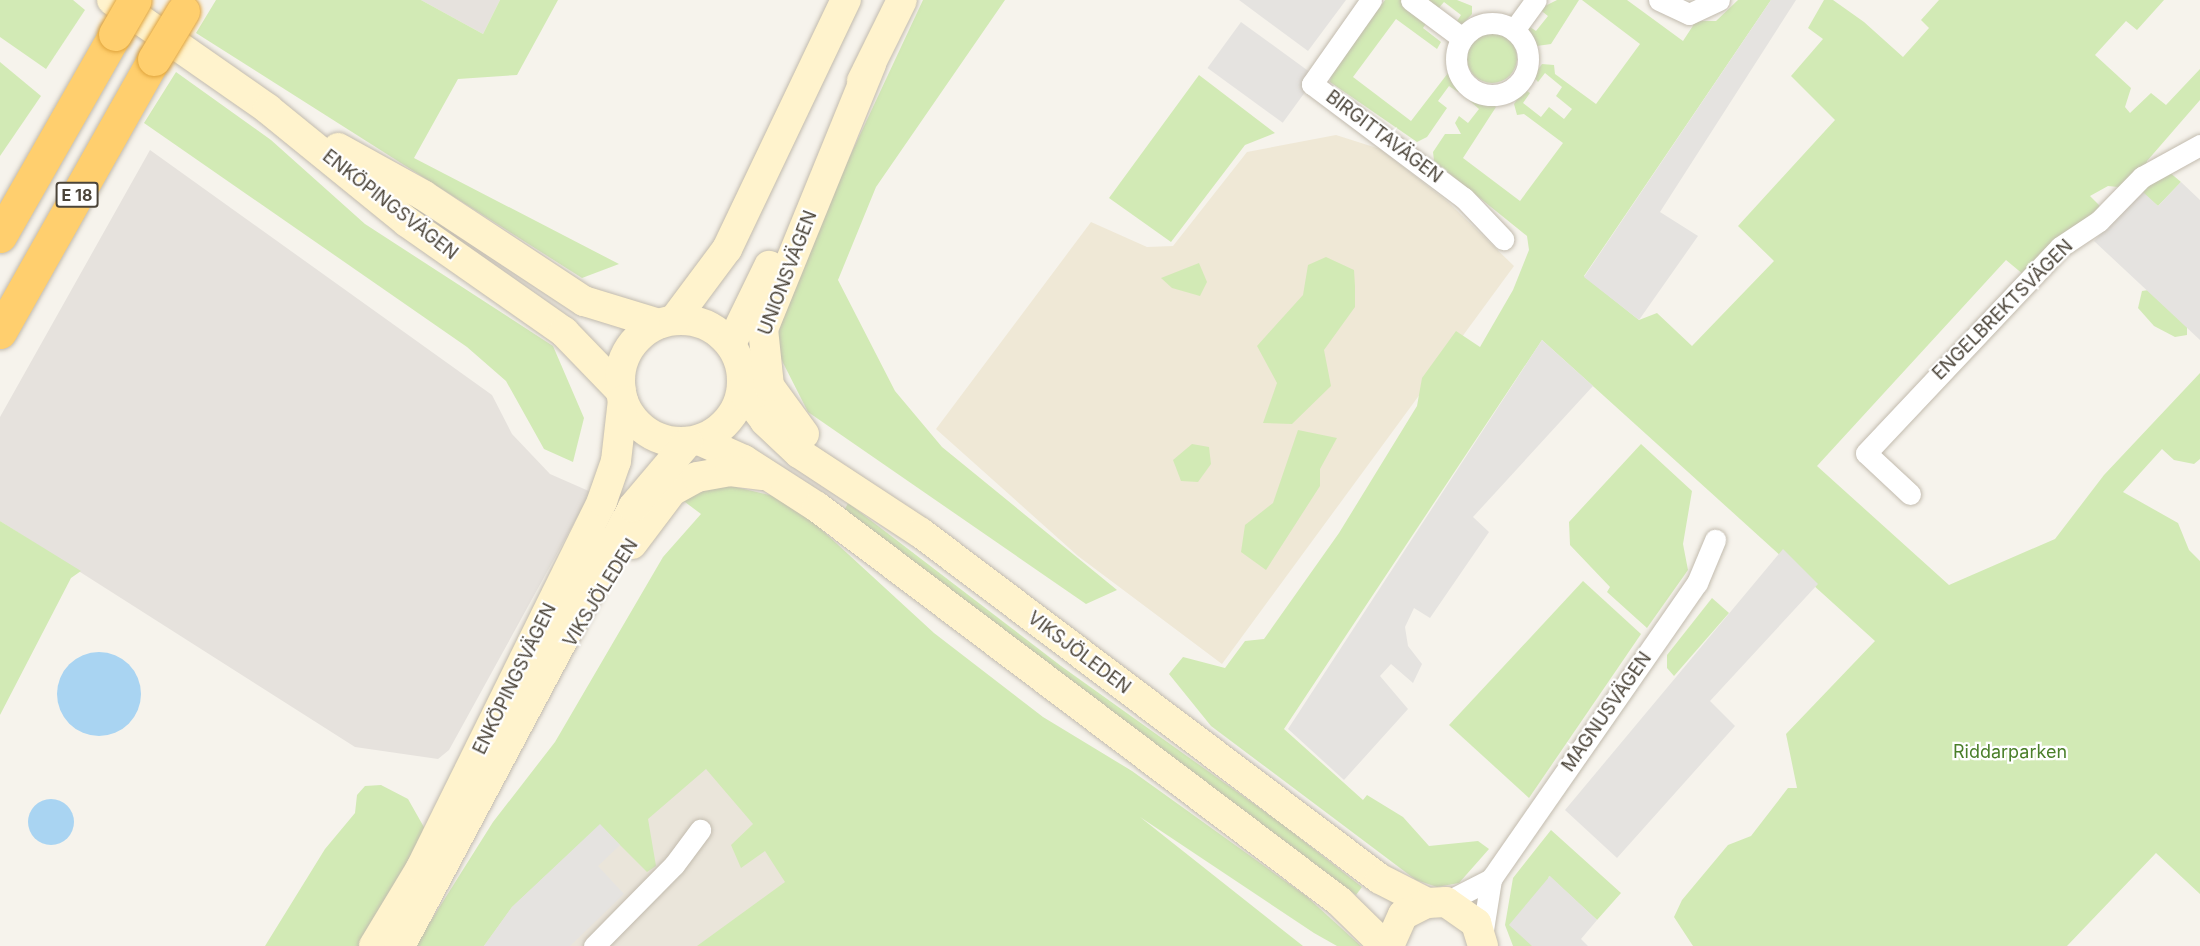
<!DOCTYPE html>
<meta charset="utf-8">
<style>
body{margin:0}
#map{position:relative;width:2200px;height:946px;overflow:hidden;background:#f6f3ec;font-family:Inter,sans-serif}
div>[style]{position:absolute}
[style*='--x']{left:calc(var(--x)*1px);top:calc(var(--y)*1px);width:calc(var(--w)*1px);rotate:calc(var(--a)*1deg)}
.residential>*{inset:0;background:#eae5da}
.industrial>*{inset:0;background:#e6e2dd}
.education>*{inset:0;background:#efe8d6}
.green>*{inset:0;background:#d2eab5}
.round{border-radius:50%}
.parking>*{inset:0;background:#e5e3e0;transform-origin:0 0}
.water>*{inset:0;background:#a9d4f2}
.roads{filter:drop-shadow(0 0 2px #c2bbae) drop-shadow(0 0 2px #c2bbae)}
.street>*{height:21px;margin:-10.5px;padding:0 10.5px;transform-origin:10.5px;border-radius:10.5px;background:#fff}
.street>.ring{margin:-10.5px;padding:0;box-sizing:content-box;background:none;border:21px solid #fff;border-radius:50%}
.secondary>*{height:30px;margin:-15px;padding:0 15px;transform-origin:15px;border-radius:15px;background:#fff3cd}
.secondary>.ring{margin:-15px;padding:0;box-sizing:content-box;background:none;border:30px solid #fff3cd;border-radius:50%}
.highway>*{height:33px;margin:-16.5px;padding:0 16.5px;transform-origin:16.5px;border-radius:16.5px;background:#ffcf6e}
.bridges{filter:drop-shadow(0 0 2px #e0a43c) drop-shadow(0 0 2px #e0a43c)}
.highway-bridge>*{height:33px;margin:-16.5px;padding:0 16.5px;transform-origin:16.5px;border-radius:16.5px;background:#ffcf6e}
span{translate:-50% -50%;white-space:nowrap;text-align:center;line-height:1.15;-webkit-text-stroke:4.5px #fff;paint-order:stroke}
.shield-label span{padding:2px 4px;background:#fff;border:2px solid;border-radius:4px;-webkit-text-stroke-width:0}
.shield-label{font-size:16px;color:#4b4439;font-weight:700}
.street-label{font-size:18px;color:#4b4439}
.park-label{font-size:18px;color:#4a7f2a}
</style>
<div id="map">
<div class="residential">
<i style="clip-path:polygon(728px 703px,1016px 946px,484px 946px,528px 881px)"></i>
</div>
<div class="industrial">
<i style="clip-path:polygon(421px 0,500px 0,483px 34px)"></i>
<i style="clip-path:polygon(150px 150px,492px 395px,512px 434px,550px 474px,591px 492px,449px 750px,438px 759px,355px 747px,0 521px,0 417px)"></i>
</div>
<div class="education">
<i style="clip-path:polygon(1336px 135px,1380px 149px,1448px 202px,1514px 266px,1222px 664px,1078px 556px,936px 429px,1091px 222px,1147px 247px,1173px 246px,1247px 152px)"></i>
</div>
<div class="green">
<i style="clip-path:polygon(0 0,73px 0,85px 10px,46px 69px,0 37px)"></i>
<i style="clip-path:polygon(216px 0,421px 0,483px 34px,500px 0,558px 0,517px 75px,458px 79px,414px 158px,619px 264px,582px 278px,196px 33px)"></i>
<i style="clip-path:polygon(923px 0,1005px 0,876px 187px,838px 280px,895px 391px,942px 447px,1117px 590px,1086px 604px,808px 412px,775px 347px,793px 278px)"></i>
<i style="clip-path:polygon(1385px 0,1402px 0,1429px 19px,1423px 28px,1441px 42px,1437px 49px,1396px 19px,1353px 77px,1411px 121px,1448px 73px,1462px 88px,1458px 92px,1449px 86px,1438px 101px,1447px 108px,1427px 137px,1417px 142px,1330px 82px,1331px 73px)"></i>
<i style="clip-path:polygon(1424px 0,1457px 0,1472px 6px,1472px 14px,1461px 26px,1455px 24px,1461px 15px,1444px 2px,1437px 10px)"></i>
<i style="clip-path:polygon(1557px 0,1579px 0,1551px 44px,1537px 46px,1523px 32px,1527px 25px,1536px 31px,1548px 16px,1539px 9px)"></i>
<i style="clip-path:polygon(1582px 0,1627px 0,1683px 41px,1696px 21px,1716px 21px,1738px 0,1771px 0,1584px 276px,1639px 320px,1657px 313px,1692px 346px,1774px 261px,1738px 226px,1835px 120px,1791px 76px,1823px 39px,1808px 28px,1824px 0,1833px 0,1864px 22px,1903px 57px,1929px 28px,1921px 20px,1939px 0,2164px 0,2137px 30px,2126px 21px,2095px 55px,2131px 88px,2125px 107px,2130px 113px,2151px 93px,2166px 105px,2200px 69px,2200px 100px,2147px 161px,2145px 171px,2168px 171px,2181px 182px,2158px 206px,2138px 189px,2108px 186px,2090px 196px,2099px 205px,2104px 228px,2024px 275px,2006px 260px,1817px 466px,1949px 585px,2055px 539px,2104px 475px,2200px 373px,2200px 459px,2194px 464px,2174px 460px,2162px 449px,2123px 492px,2178px 523px,2189px 550px,2200px 561px,2200px 894px,2156px 853px,2067px 946px,1693px 946px,1674px 917px,1682px 900px,1728px 845px,1751px 836px,1788px 788px,1797px 788px,1786px 734px,1875px 641px,1542px 340px,1284px 729px,1363px 800px,1367px 795px,1403px 817px,1429px 846px,1478px 841px,1489px 849px,1459px 883px,1437px 887px,1416px 880px,1211px 726px,1169px 674px,1183px 657px,1225px 668px,1245px 641px,1264px 639px,1339px 533px,1417px 406px,1422px 378px,1456px 331px,1480px 347px,1513px 290px,1529px 250px,1527px 236px,1434px 161px,1433px 152px,1445px 134px,1461px 134px,1455px 123px,1459px 116px,1468px 123px,1479px 109px,1470px 101px,1485px 98px,1496px 107px,1463px 158px,1520px 201px,1563px 143px,1524px 114px,1517px 115px,1514px 104px,1524px 89px,1530px 93px,1523px 103px,1541px 117px,1549px 107px,1564px 119px,1572px 109px,1556px 96px,1562px 87px,1545px 73px,1538px 82px,1533px 76px,1542px 64px,1554px 65px,1555px 74px,1596px 104px,1640px 44px)"></i>
<i class="round" style="left:1467px;top:33px;width:50px;height:50px"></i>
<i style="clip-path:polygon(0 62px,41px 96px,0 156px)"></i>
<i style="clip-path:polygon(176px 72px,271px 140px,365px 224px,553px 346px,584px 418px,573px 462px,544px 449px,506px 381px,467px 347px,144px 123px)"></i>
<i style="clip-path:polygon(1199px 75px,1275px 133px,1245px 145px,1171px 242px,1109px 198px)"></i>
<i style="clip-path:polygon(1326px 257px,1354px 270px,1355px 286px,1355px 307px,1324px 350px,1331px 386px,1292px 424px,1263px 423px,1277px 383px,1257px 346px,1303px 295px,1308px 265px)"></i>
<i style="clip-path:polygon(1199px 263px,1207px 282px,1200px 296px,1172px 288px,1161px 278px)"></i>
<i style="clip-path:polygon(2162px 288px,2187px 315px,2187px 335px,2175px 337px,2154px 326px,2138px 308px,2142px 291px)"></i>
<i style="clip-path:polygon(1298px 430px,1337px 438px,1320px 469px,1320px 486px,1266px 570px,1241px 552px,1245px 525px,1273px 503px)"></i>
<i style="clip-path:polygon(1192px 444px,1209px 447px,1211px 464px,1198px 482px,1181px 481px,1173px 460px)"></i>
<i style="clip-path:polygon(1641px 444px,1692px 491px,1683px 544px,1688px 570px,1647px 628px,1607px 592px,1610px 587px,1570px 545px,1569px 522px)"></i>
<i style="clip-path:polygon(723px 484px,774px 496px,811px 520px,934px 633px,1043px 717px,1132px 771px,1306px 896px,1361px 946px,1337px 946px,1314px 933px,1140px 817px,1303px 946px,697px 946px,785px 882px,765px 851px,741px 868px,731px 845px,753px 824px,706px 769px,648px 819px,656px 866px,647px 872px,600px 825px,512px 907px,484px 946px,415px 946px,493px 822px,555px 742px,663px 557px,701px 514px,681px 499px)"></i>
<i style="clip-path:polygon(848px 503px,1061px 666px,1282px 824px,1362px 887px,1356px 895px,844px 511px)"></i>
<i style="clip-path:polygon(0 521px,81px 571px,71px 578px,0 715px)"></i>
<i style="clip-path:polygon(1583px 581px,1641px 634px,1529px 798px,1449px 725px)"></i>
<i style="clip-path:polygon(1712px 598px,1729px 613px,1674px 676px,1667px 668px,1667px 655px)"></i>
<i style="clip-path:polygon(381px 785px,408px 799px,425px 829px,362px 946px,265px 946px,325px 849px,355px 813px,357px 795px,365px 786px)"></i>
<i style="clip-path:polygon(1551px 830px,1621px 893px,1597px 920px,1549px 876px,1532px 946px,1513px 946px,1505px 925px,1513px 878px)"></i>
</div>
<div class="parking">
<i style="clip-path:polygon(1239px 0,1346px 0,1308px 51px)"></i>
<i style="clip-path:polygon(1771px 0,1796px 0,1660px 212px,1698px 236px,1639px 320px,1584px 277px)"></i>
<i style="left:1241px;top:22px;width:93px;height:57px;rotate:36deg"></i>
<i style="clip-path:polygon(2181px 182px,2200px 200px,2200px 340px,2094px 241px,2142px 191px,2158px 206px)"></i>
<i style="clip-path:polygon(1542px 340px,1593px 386px,1473px 517px,1489px 532px,1430px 618px,1414px 608px,1405px 627px,1408px 646px,1422px 664px,1413px 683px,1391px 664px,1380px 676px,1408px 709px,1344px 780px,1288px 729px)"></i>
<i style="clip-path:polygon(1783px 549px,1818px 584px,1710px 701px,1735px 726px,1617px 858px,1565px 810px)"></i>
<i style="clip-path:polygon(600px 824px,620px 845px,598px 866px,624px 894px,570px 946px,484px 946px,512px 907px)"></i>
<i style="clip-path:polygon(1550px 876px,1597px 920px,1581px 939px,1588px 946px,1532px 946px,1509px 925px)"></i>
</div>
<div class="water">
<i class="round" style="left:57px;top:652px;width:84px;height:84px"></i>
<i class="round" style="left:28px;top:799px;width:46px;height:46px"></i>
</div>
<div class="roads">
<div class="street">
<i style="--x:1371;--y:0;--w:103;--a:125.1"></i>
<i style="--x:1312;--y:84;--w:190;--a:36.9"></i>
<i style="--x:1464;--y:198;--w:57;--a:46.4"></i>
<i style="--x:1411;--y:0;--w:64;--a:36.7"></i>
<i style="--x:1659;--y:0;--w:33;--a:25"></i>
<i style="--x:1689;--y:14;--w:33;--a:-25"></i>
<i class="ring" style="left:1456px;top:23px;width:51px;height:51px"></i>
<i style="--x:1514;--y:30;--w:37;--a:-54"></i>
<i style="--x:1910;--y:494;--w:60;--a:-137"></i>
<i style="--x:1866;--y:453;--w:283;--a:-46.7"></i>
<i style="--x:2060;--y:247;--w:47;--a:-33.7"></i>
<i style="--x:2099;--y:221;--w:62;--a:-45.7"></i>
<i style="--x:2142;--y:177;--w:66;--a:-28.9"></i>
<i style="--x:1446;--y:902;--w:51;--a:-27.1"></i>
<i style="--x:1491;--y:879;--w:361;--a:-55.2"></i>
<i style="--x:1697;--y:583;--w:47;--a:-67.3"></i>
<i style="--x:1482;--y:936;--w:58;--a:-81"></i>
<i style="--x:594;--y:946;--w:114;--a:-45.4"></i>
<i style="--x:674;--y:865;--w:44;--a:-53.4"></i>
</div>
<div class="secondary">
<i style="--x:112;--y:0;--w:190;--a:34.9"></i>
<i style="--x:268;--y:109;--w:179;--a:39.1"></i>
<i style="--x:407;--y:222;--w:192;--a:35"></i>
<i style="--x:564;--y:332;--w:82;--a:46"></i>
<i style="--x:862;--y:81;--w:90;--a:-63.7"></i>
<i style="--x:338;--y:148;--w:97;--a:28.9"></i>
<i style="--x:423;--y:195;--w:193;--a:33.4"></i>
<i style="--x:584;--y:301;--w:78;--a:17"></i>
<i class="ring" style="left:620px;top:320px;width:92px;height:92px"></i>
<i style="--x:674;--y:320;--w:89;--a:-53.3"></i>
<i style="--x:727;--y:249;--w:276;--a:-64.5"></i>
<i style="--x:731;--y:344;--w:87;--a:-64"></i>
<i style="--x:742;--y:390;--w:39;--a:53"></i>
<i style="--x:765;--y:421;--w:47;--a:43.3"></i>
<i style="--x:799;--y:453;--w:146;--a:33.3"></i>
<i style="--x:921;--y:533;--w:575;--a:37.01"></i>
<i style="--x:1380;--y:879;--w:53;--a:27.1"></i>
<i style="--x:804;--y:434;--w:59;--a:-126.1"></i>
<i style="--x:769;--y:386;--w:57;--a:-96"></i>
<i style="--x:763;--y:329;--w:286;--a:-67.8"></i>
<i style="--x:699;--y:440;--w:49;--a:24"></i>
<i style="--x:744;--y:460;--w:87;--a:32.8"></i>
<i style="--x:817;--y:507;--w:654;--a:37.05"></i>
<i style="--x:1339;--y:901;--w:64;--a:44.4"></i>
<i style="--x:632;--y:544;--w:66;--a:-53"></i>
<i style="--x:672;--y:491;--w:29;--a:-29"></i>
<i style="--x:697;--y:477;--w:34;--a:-10"></i>
<i style="--x:730;--y:471;--w:33;--a:7"></i>
<i style="--x:374;--y:946;--w:91;--a:-58.9"></i>
<i style="--x:421;--y:868;--w:409;--a:-63.7"></i>
<i style="--x:602;--y:501;--w:42;--a:-70.7"></i>
<i style="--x:616;--y:461;--w:61;--a:-83.5"></i>
<i style="--x:400;--y:946;--w:497;--a:-62"></i>
<i style="--x:633;--y:507;--w:85;--a:-49.8"></i>
<i style="--x:1389;--y:946;--w:34;--a:-66"></i>
<i style="--x:1403;--y:915;--w:27;--a:-27"></i>
<i style="--x:1427;--y:903;--w:19;--a:-3"></i>
<i style="--x:1446;--y:902;--w:37;--a:35"></i>
<i style="--x:1476;--y:923;--w:24;--a:73"></i>
</div>
<div class="highway">
<i style="--x:0;--y:236;--w:232;--a:-60.3"></i>
<i style="--x:0;--y:332;--w:313;--a:-60.6"></i>
</div>
</div>
<div class="bridges">
<div class="highway-bridge">
<i style="--x:115;--y:34;--w:39;--a:-60"></i>
<i style="--x:154;--y:59;--w:56;--a:-58.9"></i>
</div>
</div>
<div class="shield-label">
<span style="left:77px;top:195px">E 18</span>
</div>
<div class="street-label">
<span style="left:1384px;top:137px;rotate:37deg">BIRGITTAVÄGEN</span>
<span style="left:390px;top:205px;rotate:38deg">ENKÖPINGSVÄGEN</span>
<span style="left:788px;top:273px;rotate:-69deg">UNIONSVÄGEN</span>
<span style="left:2003px;top:310px;rotate:-45deg">ENGELBREKTSVÄGEN</span>
<span style="left:601px;top:593px;rotate:-58deg">VIKSJÖLEDEN</span>
<span style="left:1079px;top:653px;rotate:37deg">VIKSJÖLEDEN</span>
<span style="left:515px;top:679px;rotate:-64deg">ENKÖPINGSVÄGEN</span>
<span style="left:1607px;top:712px;rotate:-55deg">MAGNUSVÄGEN</span>
</div>
<div class="park-label">
<span style="left:2010px;top:752px">Riddarparken</span>
</div>
</div>
